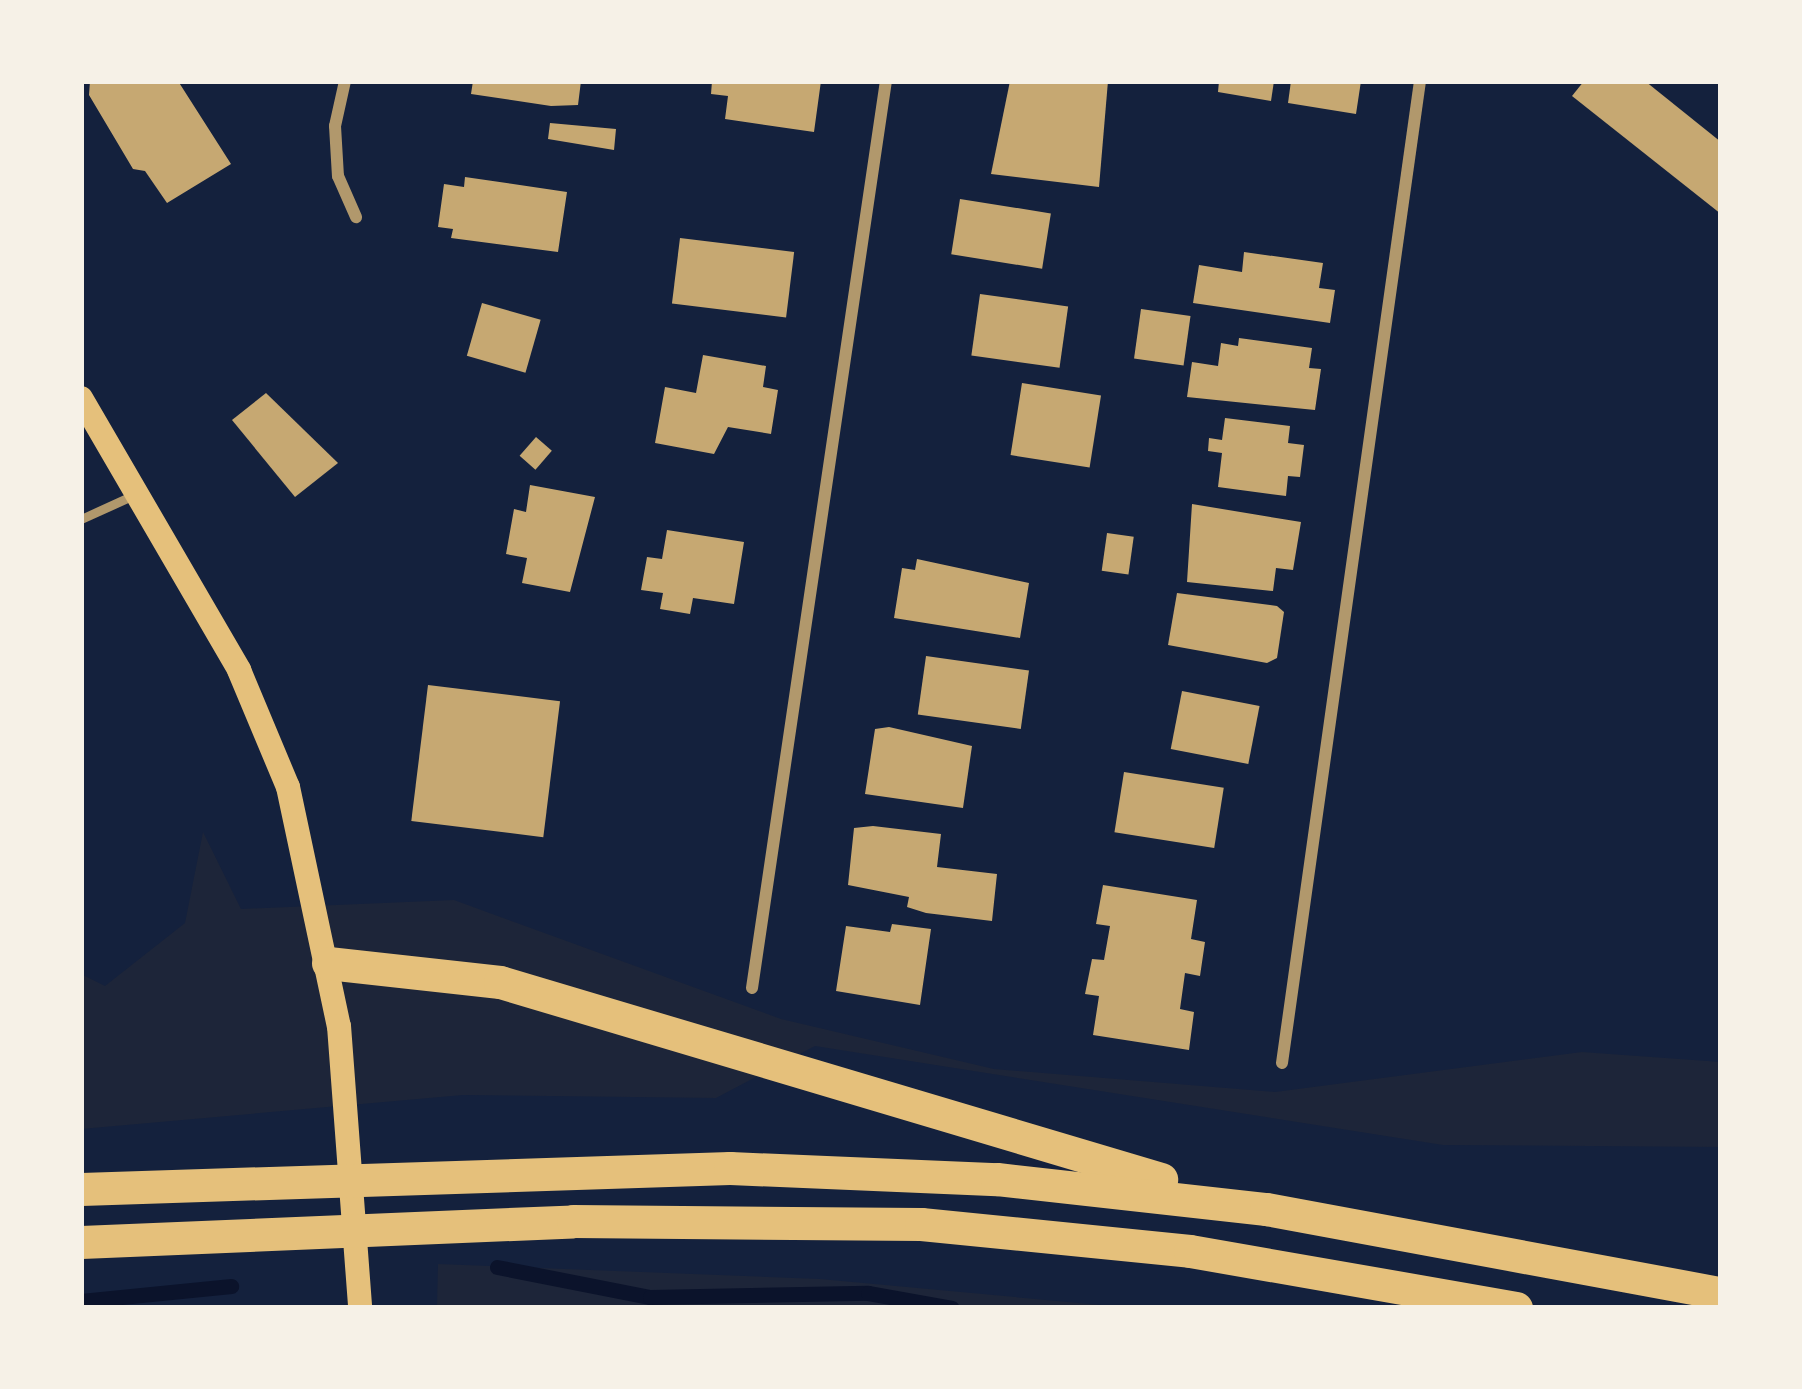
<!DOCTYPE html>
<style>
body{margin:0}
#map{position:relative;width:1802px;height:1389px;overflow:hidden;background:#14213d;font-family:Lora,serif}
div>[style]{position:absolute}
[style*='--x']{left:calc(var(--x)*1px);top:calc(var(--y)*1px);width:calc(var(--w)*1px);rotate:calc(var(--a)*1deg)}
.green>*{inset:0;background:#1d2539}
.stream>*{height:15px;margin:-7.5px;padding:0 7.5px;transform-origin:7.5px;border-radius:7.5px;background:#0b132b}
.building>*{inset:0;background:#c6a872;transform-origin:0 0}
.service>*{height:9px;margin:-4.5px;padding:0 4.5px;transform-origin:4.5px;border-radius:4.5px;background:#b1986c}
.minor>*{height:12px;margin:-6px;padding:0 6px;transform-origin:6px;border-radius:6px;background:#b1986c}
.secondary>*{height:24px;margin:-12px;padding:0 12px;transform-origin:12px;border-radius:12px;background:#e5c07b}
.trunk>*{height:33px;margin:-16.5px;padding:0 16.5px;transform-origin:16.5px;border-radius:16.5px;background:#e5c07b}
span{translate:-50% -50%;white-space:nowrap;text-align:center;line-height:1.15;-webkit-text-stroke:9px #f6f1e7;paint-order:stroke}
.frame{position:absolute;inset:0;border:84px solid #f6f1e7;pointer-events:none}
</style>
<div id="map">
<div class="green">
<i style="clip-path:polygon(203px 832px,241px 909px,454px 900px,781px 1019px,994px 1069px,1275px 1092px,1582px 1052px,1721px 1062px,1721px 1147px,1443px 1145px,815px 1046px,716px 1098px,463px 1095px,81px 1129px,81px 974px,105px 986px,185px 923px)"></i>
<i style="clip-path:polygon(438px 1264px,820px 1279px,1133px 1308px,437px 1308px)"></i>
</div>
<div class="stream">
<i style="--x:497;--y:1267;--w:156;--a:11.1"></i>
<i style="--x:650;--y:1297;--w:218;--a:-1.1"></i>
<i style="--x:868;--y:1293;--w:85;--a:10.1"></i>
<i style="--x:81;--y:1301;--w:151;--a:-5.7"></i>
</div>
<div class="building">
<i style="clip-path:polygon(90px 81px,178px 81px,231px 164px,167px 203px,145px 171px,133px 169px,89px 95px)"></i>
<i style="clip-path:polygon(473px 81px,581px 81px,578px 105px,551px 106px,471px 94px)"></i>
<i style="clip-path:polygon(712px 81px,821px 81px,814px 132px,725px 119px,728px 96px,711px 94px)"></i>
<i style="clip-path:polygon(1010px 81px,1108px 81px,1099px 187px,991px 174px)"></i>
<i style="clip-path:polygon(1219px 81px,1274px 81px,1271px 101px,1218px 92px)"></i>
<i style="clip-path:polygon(1291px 81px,1361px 81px,1356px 114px,1288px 103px)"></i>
<i style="clip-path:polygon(1584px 81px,1645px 81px,1721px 142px,1721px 214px,1572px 96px)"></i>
<i style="clip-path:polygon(550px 123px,616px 129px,614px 150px,548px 139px)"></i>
<i style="clip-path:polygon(465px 177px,567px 192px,558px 252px,451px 238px,453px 229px,438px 227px,444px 184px,464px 187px)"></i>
<i style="left:960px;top:199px;width:92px;height:56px;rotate:9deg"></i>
<i style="left:680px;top:238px;width:115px;height:66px;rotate:7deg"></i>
<i style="clip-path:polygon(1244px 252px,1323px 263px,1319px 288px,1335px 290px,1330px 323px,1193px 303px,1199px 265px,1242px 272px)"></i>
<i style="left:980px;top:294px;width:89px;height:62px;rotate:8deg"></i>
<i style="left:482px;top:303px;width:61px;height:55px;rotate:16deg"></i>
<i style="left:1141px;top:309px;width:50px;height:50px;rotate:8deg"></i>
<i style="clip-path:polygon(1239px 338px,1312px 348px,1309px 368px,1321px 369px,1315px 410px,1187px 397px,1192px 362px,1218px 366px,1221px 343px,1238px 346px)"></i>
<i style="clip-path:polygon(703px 355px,766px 366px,763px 387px,778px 390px,771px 434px,728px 427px,714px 454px,655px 443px,665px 387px,696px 393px)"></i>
<i style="left:1022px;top:383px;width:80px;height:73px;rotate:9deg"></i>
<i style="clip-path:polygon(266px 393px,338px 463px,295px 497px,232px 420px)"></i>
<i style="clip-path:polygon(1225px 418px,1290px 426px,1288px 443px,1304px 445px,1300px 477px,1288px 476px,1286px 496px,1218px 487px,1222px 453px,1208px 451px,1209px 438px,1222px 440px)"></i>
<i style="left:536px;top:437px;width:21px;height:25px;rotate:41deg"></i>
<i style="clip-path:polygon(530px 485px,595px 497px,570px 592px,522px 583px,527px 558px,506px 554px,514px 509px,526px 512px)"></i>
<i style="clip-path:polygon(1192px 504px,1301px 522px,1293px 570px,1276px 568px,1273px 591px,1187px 582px)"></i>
<i style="clip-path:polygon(667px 530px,744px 542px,734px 604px,693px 598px,690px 614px,660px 609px,663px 593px,641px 590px,647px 557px,662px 559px)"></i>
<i style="left:1107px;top:533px;width:27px;height:38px;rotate:8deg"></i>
<i style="clip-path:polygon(917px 559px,1029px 583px,1020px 638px,894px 618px,902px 568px,915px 570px)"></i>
<i style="clip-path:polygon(1177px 593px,1277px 606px,1284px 612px,1277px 658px,1267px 663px,1168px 645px)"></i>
<i style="left:926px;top:656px;width:104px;height:59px;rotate:8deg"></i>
<i style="left:428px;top:685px;width:133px;height:137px;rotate:7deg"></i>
<i style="left:1182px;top:691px;width:79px;height:59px;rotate:11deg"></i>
<i style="clip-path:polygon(889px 727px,972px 746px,963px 808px,865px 794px,875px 729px)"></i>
<i style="left:1124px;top:772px;width:101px;height:61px;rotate:9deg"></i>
<i style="clip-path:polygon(873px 826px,941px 834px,937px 867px,997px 874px,992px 921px,926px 913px,907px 907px,909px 897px,848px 885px,854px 828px)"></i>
<i style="clip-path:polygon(1103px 885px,1197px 900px,1191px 939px,1205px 942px,1200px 976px,1185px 973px,1180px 1009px,1194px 1012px,1189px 1050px,1093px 1035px,1099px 996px,1085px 994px,1092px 959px,1104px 960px,1110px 926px,1096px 924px)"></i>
<i style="clip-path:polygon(892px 924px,931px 929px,920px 1005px,836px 991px,846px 926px,890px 932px)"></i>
</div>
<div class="service">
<i style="--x:81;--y:519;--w:60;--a:-24.4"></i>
</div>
<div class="minor">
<i style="--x:345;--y:81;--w:46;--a:102.5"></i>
<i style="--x:335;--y:126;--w:50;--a:86.6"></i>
<i style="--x:338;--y:176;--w:45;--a:66.3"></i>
<i style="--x:752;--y:988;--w:917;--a:-81.6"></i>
<i style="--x:1282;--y:1063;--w:992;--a:-82"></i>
</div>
<div class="secondary">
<i style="--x:81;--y:398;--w:315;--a:59.8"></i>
<i style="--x:239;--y:670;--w:127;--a:67.3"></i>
<i style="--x:288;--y:787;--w:244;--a:78"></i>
<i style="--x:339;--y:1026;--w:283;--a:85.7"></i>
</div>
<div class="trunk">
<i style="--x:328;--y:963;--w:173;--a:6.3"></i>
<i style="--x:500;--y:982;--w:690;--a:16.6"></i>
<i style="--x:81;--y:1189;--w:649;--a:-1.85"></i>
<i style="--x:730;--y:1168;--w:267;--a:2.4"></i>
<i style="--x:997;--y:1179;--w:271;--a:6.4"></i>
<i style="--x:1266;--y:1209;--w:463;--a:10.5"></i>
<i style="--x:81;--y:1242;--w:492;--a:-2.4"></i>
<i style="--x:573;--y:1221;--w:348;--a:0.5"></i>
<i style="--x:921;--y:1224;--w:270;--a:5.7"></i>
<i style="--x:1190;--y:1251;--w:331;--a:9.9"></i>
</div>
<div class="frame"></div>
</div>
